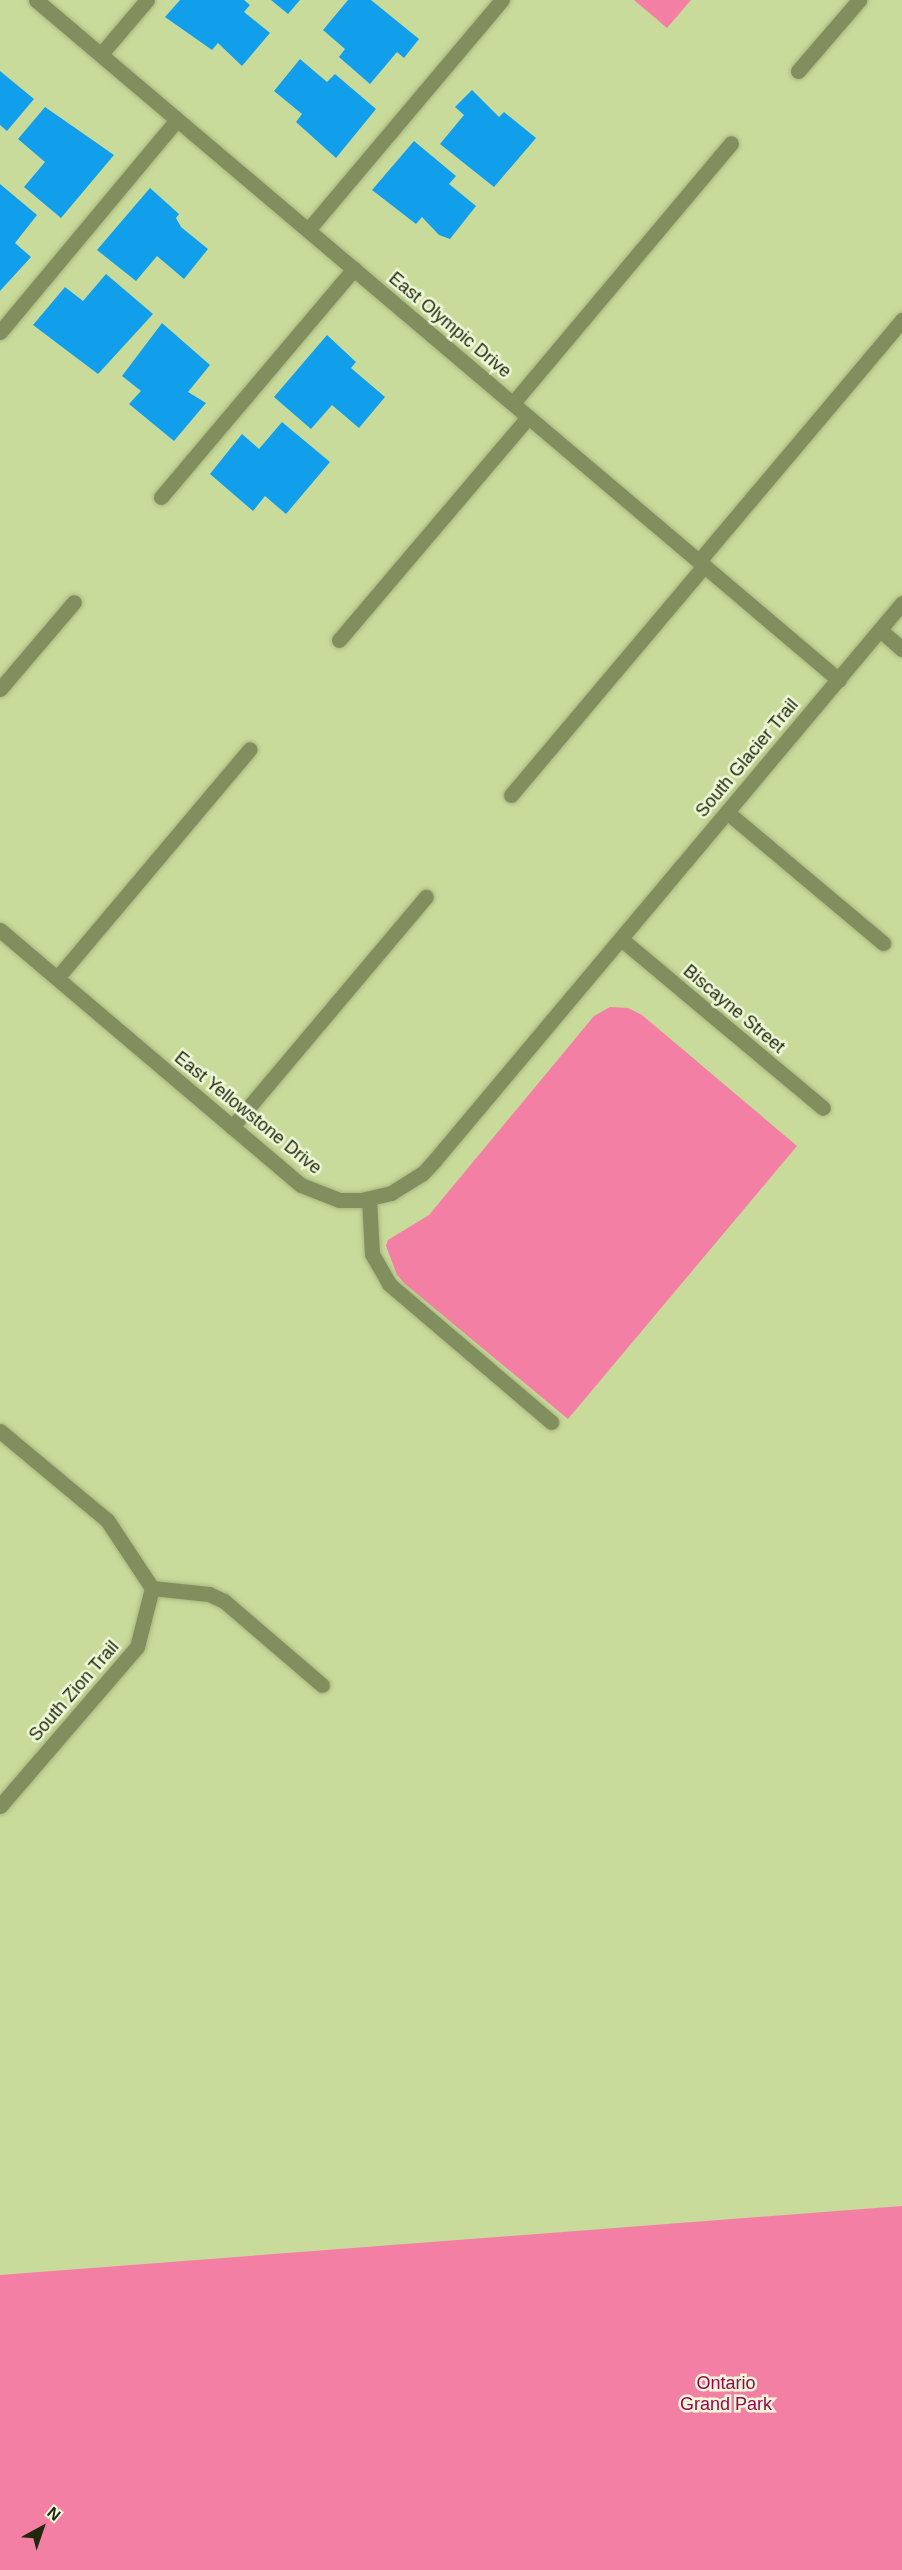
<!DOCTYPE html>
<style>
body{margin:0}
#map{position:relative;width:902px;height:2570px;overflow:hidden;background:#c9db9b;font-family:Arial,sans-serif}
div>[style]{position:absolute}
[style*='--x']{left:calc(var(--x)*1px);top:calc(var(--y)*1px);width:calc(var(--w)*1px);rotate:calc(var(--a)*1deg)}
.green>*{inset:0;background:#f47fa4}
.building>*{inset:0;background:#119feb}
.roads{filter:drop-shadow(0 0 2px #a7b77f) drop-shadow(0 0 2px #a7b77f)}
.minor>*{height:15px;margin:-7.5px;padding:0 7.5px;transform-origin:7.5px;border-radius:7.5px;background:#818f5f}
span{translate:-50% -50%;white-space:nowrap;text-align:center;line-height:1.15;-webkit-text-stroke:5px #eef8d8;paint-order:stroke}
.street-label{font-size:18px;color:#21280e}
.park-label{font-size:18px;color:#9f004f}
.north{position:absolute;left:12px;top:2498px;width:60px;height:60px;-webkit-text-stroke:4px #eef8d8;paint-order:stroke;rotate:40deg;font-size:16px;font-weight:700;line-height:24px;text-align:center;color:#21280e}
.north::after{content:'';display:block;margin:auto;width:21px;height:27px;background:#21280e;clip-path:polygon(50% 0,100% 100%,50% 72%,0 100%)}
</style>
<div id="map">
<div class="green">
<i style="clip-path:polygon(634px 0,691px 0,667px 28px)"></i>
<i style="clip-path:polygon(610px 1007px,628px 1008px,642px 1015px,797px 1146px,568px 1419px,405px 1284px,397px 1275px,386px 1246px,388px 1240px,429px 1215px,594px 1016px)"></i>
<i style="clip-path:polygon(902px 2206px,902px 2570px,0 2570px,0 2275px)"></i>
</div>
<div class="building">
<i style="clip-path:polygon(180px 0,244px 0,250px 5px,244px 12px,270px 33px,242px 66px,218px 43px,212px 50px,165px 17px)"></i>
<i style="clip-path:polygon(271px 0,300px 0,288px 14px)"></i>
<i style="clip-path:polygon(348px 0,371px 0,419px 39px,404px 58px,397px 52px,370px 84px,339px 57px,345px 49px,323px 30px)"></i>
<i style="clip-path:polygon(300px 59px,327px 82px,335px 74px,376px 109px,336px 158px,296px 122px,302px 114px,274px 91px)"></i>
<i style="clip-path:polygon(0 71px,34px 99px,7px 131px,0 125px)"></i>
<i style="clip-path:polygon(472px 90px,499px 117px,504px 112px,536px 138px,494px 187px,440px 144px,464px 115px,455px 107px)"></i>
<i style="clip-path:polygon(45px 107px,114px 155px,61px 218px,24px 187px,45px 162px,18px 139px)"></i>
<i style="clip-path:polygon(414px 141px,456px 176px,449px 184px,476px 206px,450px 239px,439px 235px,422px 217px,416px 224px,372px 190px)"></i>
<i style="clip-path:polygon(0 184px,37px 215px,15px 243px,31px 257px,0 291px)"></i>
<i style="clip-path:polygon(150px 188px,179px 214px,176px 218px,181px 227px,208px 249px,184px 279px,157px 256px,136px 281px,97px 250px)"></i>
<i style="clip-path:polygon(106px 274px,153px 314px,98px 374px,33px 325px,65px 287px,83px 301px)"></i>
<i style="clip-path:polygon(162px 323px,210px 365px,188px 392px,206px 403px,174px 441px,129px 404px,141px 391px,122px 376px)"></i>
<i style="clip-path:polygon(327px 335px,356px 362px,351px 368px,385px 397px,359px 428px,332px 405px,311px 429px,274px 397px)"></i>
<i style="clip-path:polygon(282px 422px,330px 462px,286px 514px,265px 496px,253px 511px,210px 474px,242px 434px,259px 449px)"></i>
</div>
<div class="roads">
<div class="minor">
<i style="--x:36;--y:0;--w:1052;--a:40.26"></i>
<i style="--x:101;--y:54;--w:71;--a:-49.6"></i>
<i style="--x:798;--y:71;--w:94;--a:-49.3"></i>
<i style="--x:308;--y:230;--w:301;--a:-49.9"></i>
<i style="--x:0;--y:332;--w:275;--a:-50.2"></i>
<i style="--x:513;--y:403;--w:339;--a:-50"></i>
<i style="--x:161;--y:497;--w:299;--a:-49.8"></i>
<i style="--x:699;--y:561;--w:315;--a:-49.9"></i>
<i style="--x:880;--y:630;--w:29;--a:41"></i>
<i style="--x:339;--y:640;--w:292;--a:-49.7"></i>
<i style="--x:0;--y:689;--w:114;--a:-49.6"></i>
<i style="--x:511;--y:795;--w:299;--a:-49.9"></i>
<i style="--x:727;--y:812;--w:204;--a:40"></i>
<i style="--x:0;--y:930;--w:394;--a:40.3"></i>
<i style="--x:301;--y:1185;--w:41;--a:21.5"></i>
<i style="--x:339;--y:1200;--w:22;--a:0"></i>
<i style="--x:361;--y:1200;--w:31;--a:-13"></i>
<i style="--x:391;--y:1193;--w:36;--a:-32"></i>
<i style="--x:422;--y:1174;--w:18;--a:-47"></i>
<i style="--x:434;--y:1161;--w:728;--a:-50.01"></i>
<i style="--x:621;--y:939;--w:263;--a:39.9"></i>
<i style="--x:57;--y:978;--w:299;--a:-49.9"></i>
<i style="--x:232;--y:1127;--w:301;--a:-49.9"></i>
<i style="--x:369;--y:1199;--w:55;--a:86.9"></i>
<i style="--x:372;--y:1254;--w:34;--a:60"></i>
<i style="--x:389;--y:1284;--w:213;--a:40.4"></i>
<i style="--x:0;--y:1431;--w:139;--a:39.8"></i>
<i style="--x:107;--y:1520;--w:82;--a:56.5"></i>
<i style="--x:152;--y:1588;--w:57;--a:6"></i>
<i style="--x:209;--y:1594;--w:17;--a:25"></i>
<i style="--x:224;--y:1601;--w:129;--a:40.6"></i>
<i style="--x:0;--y:1806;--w:210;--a:-49.3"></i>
<i style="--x:137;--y:1647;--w:61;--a:-75.7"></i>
</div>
</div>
<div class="street-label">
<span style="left:450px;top:325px;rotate:40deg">East Olympic Drive</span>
<span style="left:747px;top:758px;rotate:-50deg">South Glacier Trail</span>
<span style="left:734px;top:1009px;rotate:40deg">Biscayne Street</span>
<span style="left:248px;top:1113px;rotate:39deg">East Yellowstone Drive</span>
<span style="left:74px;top:1691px;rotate:-49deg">South Zion Trail</span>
</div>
<div class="park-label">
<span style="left:726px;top:2394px">Ontario<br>Grand Park</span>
</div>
<div class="north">N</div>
</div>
